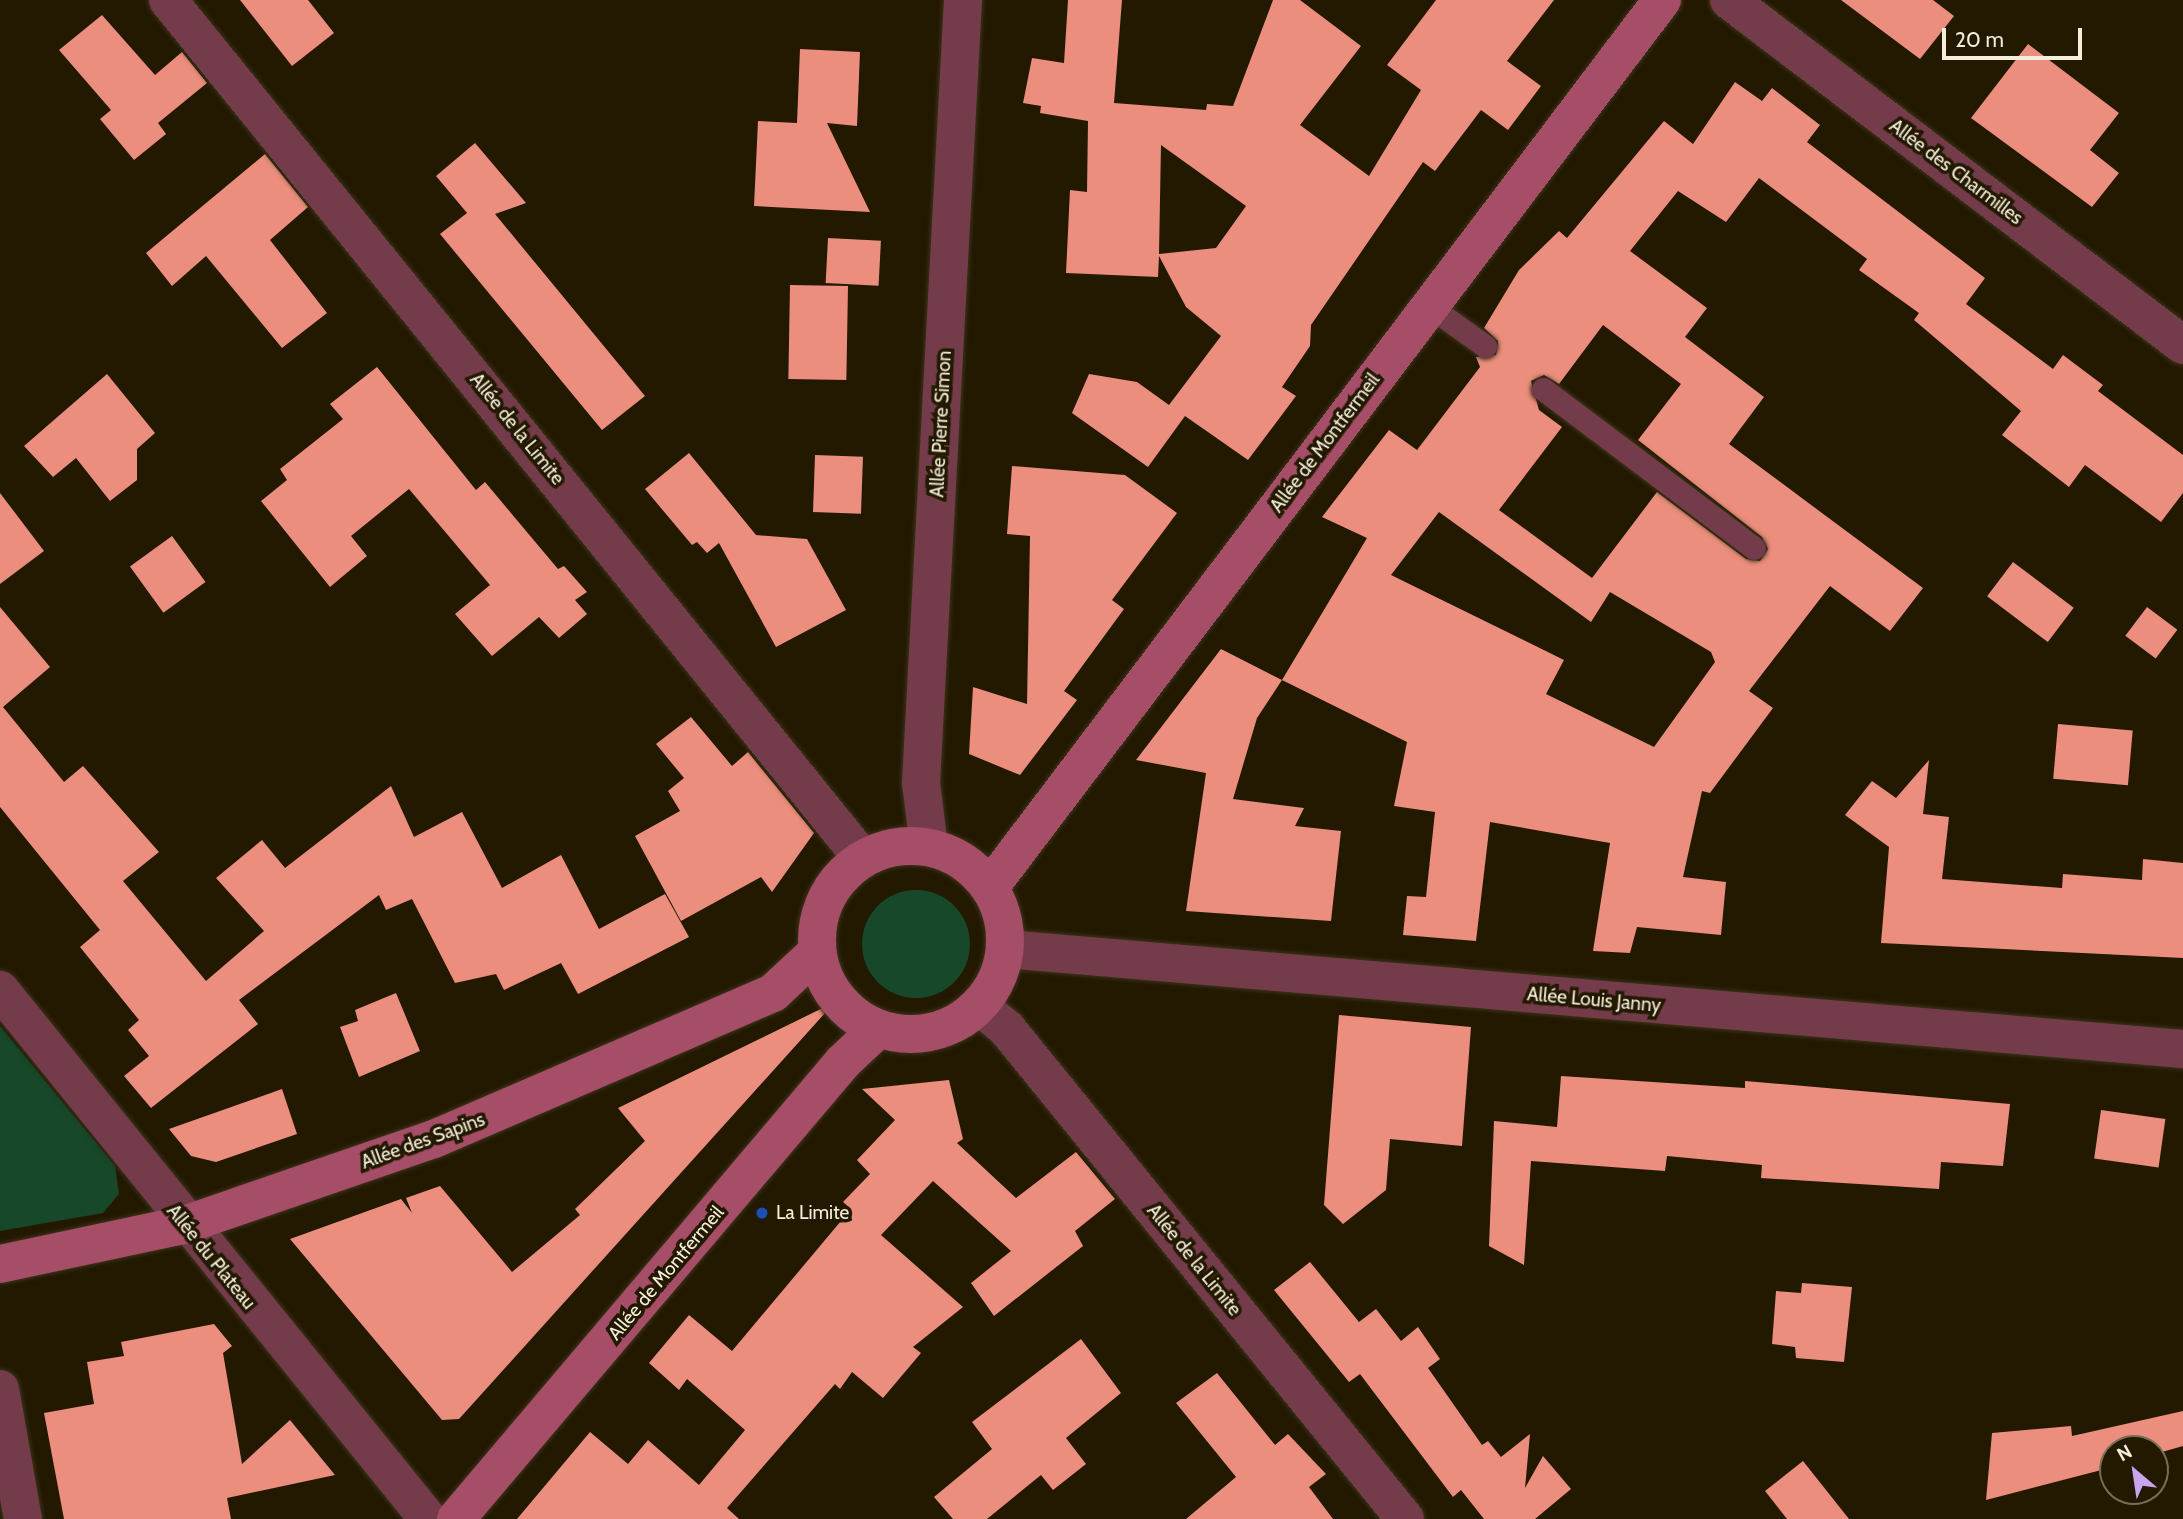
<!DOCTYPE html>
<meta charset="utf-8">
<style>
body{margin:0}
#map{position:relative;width:2183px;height:1519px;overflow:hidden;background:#231900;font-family:Cabin,sans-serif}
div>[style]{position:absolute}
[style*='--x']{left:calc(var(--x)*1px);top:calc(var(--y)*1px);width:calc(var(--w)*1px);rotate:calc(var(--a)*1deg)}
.green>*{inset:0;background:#164829}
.round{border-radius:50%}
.building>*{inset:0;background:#eb8e7d;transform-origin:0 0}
.roads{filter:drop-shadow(0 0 2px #3c331a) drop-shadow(0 0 2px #3c331a)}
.service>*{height:23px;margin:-11.5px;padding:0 11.5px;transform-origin:11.5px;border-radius:11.5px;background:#743c4b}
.minor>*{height:38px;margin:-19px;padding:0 19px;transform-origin:19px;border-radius:19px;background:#743c4b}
.secondary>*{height:38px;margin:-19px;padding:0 19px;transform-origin:19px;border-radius:19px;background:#a64d67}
.secondary>.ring{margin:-19px;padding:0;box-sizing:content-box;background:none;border:38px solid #a64d67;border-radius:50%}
.dots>*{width:19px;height:19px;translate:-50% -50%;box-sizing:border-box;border:4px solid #231900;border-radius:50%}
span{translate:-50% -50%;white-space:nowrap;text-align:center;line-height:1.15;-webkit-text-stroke:7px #231900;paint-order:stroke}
.street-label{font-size:19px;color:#f4eedc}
.poi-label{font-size:19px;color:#f4eedc}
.left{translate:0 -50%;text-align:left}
.north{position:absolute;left:2099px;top:1435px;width:70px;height:70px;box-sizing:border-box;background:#231900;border:2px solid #776e58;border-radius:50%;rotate:331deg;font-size:19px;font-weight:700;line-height:28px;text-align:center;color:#f4eedc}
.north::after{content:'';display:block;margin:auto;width:24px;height:32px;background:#c9a5ee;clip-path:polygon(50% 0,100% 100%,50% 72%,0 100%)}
.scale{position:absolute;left:1942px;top:28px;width:140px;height:32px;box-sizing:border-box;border:4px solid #f4eedc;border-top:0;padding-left:9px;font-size:21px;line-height:24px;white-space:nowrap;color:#f4eedc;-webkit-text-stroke:5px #231900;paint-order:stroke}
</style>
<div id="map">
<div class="green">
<i class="round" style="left:862px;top:890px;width:108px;height:108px"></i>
<i style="clip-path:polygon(0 1026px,115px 1166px,119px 1194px,103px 1213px,0 1231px)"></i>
</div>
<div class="building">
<i style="clip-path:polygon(240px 0,308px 0,334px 33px,292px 66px)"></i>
<i style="clip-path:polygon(evenodd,1068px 0,1122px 0,1114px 103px,1206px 110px,1207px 104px,1233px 106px,1273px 0,1300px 0,1361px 46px,1300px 125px,1369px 176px,1421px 90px,1387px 65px,1436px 0,1554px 0,1507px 61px,1541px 86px,1508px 130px,1481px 110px,1435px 171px,1423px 162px,1311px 325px,1310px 346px,1282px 387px,1296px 396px,1248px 460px,1185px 416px,1148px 467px,1072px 413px,1089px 374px,1137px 382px,1169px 405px,1221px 336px,1186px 307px,1159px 256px,1158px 277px,1066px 273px,1070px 190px,1087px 192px,1088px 121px,1040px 113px,1041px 106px,1023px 103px,1032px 58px,1064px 63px,1068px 0,1161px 145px,1246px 206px,1216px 248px,1159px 254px,1161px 145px)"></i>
<i style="clip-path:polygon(1841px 0,1933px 0,1954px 16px,1920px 59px)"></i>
<i style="clip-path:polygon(102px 15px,155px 75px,182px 52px,207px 83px,158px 123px,166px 134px,134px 160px,100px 119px,111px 110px,59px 50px)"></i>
<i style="clip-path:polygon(2028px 44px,2119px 113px,2090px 150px,2119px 173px,2092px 207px,1971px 118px)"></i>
<i style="clip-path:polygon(800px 49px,860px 52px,857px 126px,827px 123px,870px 212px,754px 206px,758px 121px,797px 123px)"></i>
<i style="clip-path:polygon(evenodd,1735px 82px,1762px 101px,1772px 88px,1820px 125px,1807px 142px,1985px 278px,1966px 304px,2053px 369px,2063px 355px,2103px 385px,2098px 391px,2183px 455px,2183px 493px,2161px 522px,2085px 465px,2069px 487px,2002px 435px,2021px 411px,1914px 320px,1919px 313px,1859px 270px,1867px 259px,1759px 178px,1726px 222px,1678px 191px,1630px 251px,1707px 308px,1685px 337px,1764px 397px,1729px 444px,1923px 588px,1890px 631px,1830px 586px,1749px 691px,1773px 708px,1710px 793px,1702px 791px,1683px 877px,1726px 882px,1721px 935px,1637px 927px,1630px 953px,1593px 951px,1610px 843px,1490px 822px,1476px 941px,1403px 935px,1407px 896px,1426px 897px,1435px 812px,1394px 806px,1407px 742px,1282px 680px,1367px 538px,1322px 517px,1389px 430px,1417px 450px,1480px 367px,1476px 357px,1496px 355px,1498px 341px,1484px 328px,1519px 270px,1559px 231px,1567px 238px,1664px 121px,1693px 144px,1735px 82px,1603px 325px,1681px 384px,1638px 440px,1762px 537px,1768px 549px,1760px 561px,1746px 559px,1657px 492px,1592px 578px,1499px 510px,1562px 427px,1539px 410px,1531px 381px,1544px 375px,1559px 384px,1603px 325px,1735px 82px,1439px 512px,1591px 622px,1610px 592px,1711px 652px,1715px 662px,1654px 747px,1546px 694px,1564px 660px,1391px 575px,1439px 512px)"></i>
<i style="clip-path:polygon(475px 143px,526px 203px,495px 214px,645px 396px,602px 430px,440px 234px,467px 213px,436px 176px)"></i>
<i style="clip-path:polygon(265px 154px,308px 207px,270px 240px,327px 313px,282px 348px,206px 256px,172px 286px,146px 253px)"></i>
<i style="left:828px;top:238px;width:53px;height:45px;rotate:3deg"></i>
<i style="left:790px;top:285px;width:58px;height:94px;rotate:1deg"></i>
<i style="clip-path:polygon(377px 367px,476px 490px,485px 482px,558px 569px,564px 566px,587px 592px,575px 600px,587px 614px,559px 638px,539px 617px,492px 656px,455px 614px,490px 585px,409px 489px,351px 536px,367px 556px,330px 587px,261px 501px,287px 480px,280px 469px,343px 419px,330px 404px)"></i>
<i style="clip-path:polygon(107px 374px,155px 433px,137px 449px,137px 480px,110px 501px,76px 458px,53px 477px,24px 446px)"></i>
<i style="clip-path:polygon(689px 453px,756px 535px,807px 539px,846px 610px,776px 647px,719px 543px,707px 553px,697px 542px,692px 545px,645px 489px)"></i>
<i style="left:815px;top:455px;width:48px;height:57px;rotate:2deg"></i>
<i style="clip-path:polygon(1012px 466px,1125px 475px,1177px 513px,1112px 600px,1124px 609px,1064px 691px,1077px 700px,1020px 775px,969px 754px,973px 687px,1027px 704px,1030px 536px,1007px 534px)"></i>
<i style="clip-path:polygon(0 493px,44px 551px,0 584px)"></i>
<i style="left:172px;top:536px;width:57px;height:52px;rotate:54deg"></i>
<i style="left:2013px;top:562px;width:76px;height:43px;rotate:37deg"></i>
<i style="clip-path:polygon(0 607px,50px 667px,3px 707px,64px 782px,83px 766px,159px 852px,123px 881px,206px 981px,264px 931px,216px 878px,262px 840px,285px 868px,391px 786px,414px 837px,462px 812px,502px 888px,561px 855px,599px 929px,665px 894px,689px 937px,578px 994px,561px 963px,504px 990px,496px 974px,455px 983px,412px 899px,386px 910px,379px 895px,239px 1000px,258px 1024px,151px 1108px,124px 1076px,149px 1056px,128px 1030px,139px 1020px,80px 947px,100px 930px,0 807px)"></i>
<i style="left:2147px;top:607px;width:38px;height:36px;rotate:37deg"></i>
<i style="clip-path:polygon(1221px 649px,1282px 680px,1257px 718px,1233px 799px,1304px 808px,1295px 826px,1341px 831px,1331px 921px,1186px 911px,1206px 773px,1136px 760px)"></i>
<i style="clip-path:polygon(691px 717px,732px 766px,748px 752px,814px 833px,772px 892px,761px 877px,681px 921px,635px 836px,680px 811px,668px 791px,684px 778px,656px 744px)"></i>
<i style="left:2058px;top:724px;width:75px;height:55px;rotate:5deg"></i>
<i style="clip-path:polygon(1929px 760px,1923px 814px,1949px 817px,1942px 879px,2062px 888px,2063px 874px,2142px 880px,2143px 859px,2183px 863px,2183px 958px,1881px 943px,1889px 847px,1845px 815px,1872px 781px,1896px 798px)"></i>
<i style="clip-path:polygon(396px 993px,420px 1051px,359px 1077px,340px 1027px,358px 1021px,355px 1010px)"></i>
<i style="clip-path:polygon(835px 1002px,459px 1419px,442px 1420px,290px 1239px,401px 1199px,412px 1213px,406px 1198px,440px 1186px,512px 1272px,580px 1215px,575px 1209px,645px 1141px,618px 1108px)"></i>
<i style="clip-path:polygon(1339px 1015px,1471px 1027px,1462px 1146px,1390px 1139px,1386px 1190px,1343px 1224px,1324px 1205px)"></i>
<i style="clip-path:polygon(1561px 1076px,1745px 1088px,1745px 1081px,2010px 1104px,2003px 1166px,1941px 1162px,1939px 1189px,1761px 1178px,1762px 1165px,1667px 1156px,1665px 1171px,1531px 1161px,1524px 1265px,1489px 1246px,1494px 1121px,1557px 1127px)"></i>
<i style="clip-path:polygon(949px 1080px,963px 1139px,957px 1143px,1016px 1198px,1076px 1152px,1115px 1199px,1075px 1231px,1083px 1246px,994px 1316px,971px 1283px,1011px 1251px,933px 1181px,881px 1235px,963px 1307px,913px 1347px,921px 1353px,883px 1398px,852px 1372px,840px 1389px,835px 1384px,727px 1508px,739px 1519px,517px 1519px,590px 1432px,628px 1464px,648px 1440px,699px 1485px,745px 1430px,687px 1379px,679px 1390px,649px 1363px,689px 1315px,732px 1351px,851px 1209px,843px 1202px,870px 1174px,857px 1160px,895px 1120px,862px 1089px)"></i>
<i style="clip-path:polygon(282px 1089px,297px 1134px,216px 1162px,191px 1156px,169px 1129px)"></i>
<i style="left:2101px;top:1110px;width:65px;height:49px;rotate:8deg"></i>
<i style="clip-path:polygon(1310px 1262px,1359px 1322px,1376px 1309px,1401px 1341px,1418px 1327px,1440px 1359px,1428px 1368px,1482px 1445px,1488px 1441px,1501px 1457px,1530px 1434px,1525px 1488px,1543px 1456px,1571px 1489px,1535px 1519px,1484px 1519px,1461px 1490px,1453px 1497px,1360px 1374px,1349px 1382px,1274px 1290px)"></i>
<i style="clip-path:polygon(1802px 1283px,1852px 1287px,1844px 1362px,1796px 1358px,1795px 1347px,1772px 1344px,1776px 1291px,1801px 1293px)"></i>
<i style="clip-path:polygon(214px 1324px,232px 1346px,223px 1353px,242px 1464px,290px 1420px,335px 1475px,227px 1498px,231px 1519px,64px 1519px,44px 1413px,94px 1404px,87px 1362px,124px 1356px,121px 1342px)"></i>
<i style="clip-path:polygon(1081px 1339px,1121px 1393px,1066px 1438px,1086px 1464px,1053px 1490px,1041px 1475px,987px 1519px,953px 1519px,934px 1497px,992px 1449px,972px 1422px)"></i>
<i style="clip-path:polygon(1217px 1373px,1275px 1445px,1288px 1434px,1326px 1474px,1309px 1487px,1333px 1519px,1186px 1519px,1236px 1477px,1176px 1403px)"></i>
<i style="clip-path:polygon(2183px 1411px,2183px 1446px,2155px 1454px,2155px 1449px,2113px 1449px,2113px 1467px,1986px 1500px,1992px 1433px,2071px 1426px,2072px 1436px)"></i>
<i style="clip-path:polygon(1803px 1461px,1849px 1519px,1787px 1519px,1765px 1491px)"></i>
</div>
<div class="roads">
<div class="service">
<i style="--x:1429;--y:306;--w:69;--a:35.5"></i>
<i style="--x:1543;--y:389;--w:264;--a:37"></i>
</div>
<div class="minor">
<i style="--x:168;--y:0;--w:1105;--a:51.02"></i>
<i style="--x:1729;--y:0;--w:570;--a:37.23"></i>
<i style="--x:929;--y:847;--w:64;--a:-97.1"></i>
<i style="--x:921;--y:783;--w:784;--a:-86.93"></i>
<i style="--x:1006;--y:949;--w:1181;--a:4.86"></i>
<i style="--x:0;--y:990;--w:680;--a:51.02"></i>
<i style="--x:979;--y:1006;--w:36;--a:39"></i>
<i style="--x:1007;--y:1029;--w:631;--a:50.91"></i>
<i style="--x:0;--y:1389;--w:132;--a:80"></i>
</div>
<div class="secondary">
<i class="ring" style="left:817px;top:846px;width:150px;height:150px"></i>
<i style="--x:990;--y:887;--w:1113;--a:-52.85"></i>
<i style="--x:0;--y:1264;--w:188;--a:-12"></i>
<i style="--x:184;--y:1225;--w:264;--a:-19"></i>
<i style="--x:434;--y:1139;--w:369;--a:-23.3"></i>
<i style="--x:773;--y:993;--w:60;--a:-43"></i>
<i style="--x:456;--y:1519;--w:599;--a:-49.74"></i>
<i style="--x:843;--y:1062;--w:48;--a:-43.3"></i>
</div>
</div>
<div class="dots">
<i style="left:762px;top:1213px;background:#1a4fb4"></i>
</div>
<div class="street-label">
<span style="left:1956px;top:172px;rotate:37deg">Allée des Charmilles</span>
<span style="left:941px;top:424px;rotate:-87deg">Allée Pierre Simon</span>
<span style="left:517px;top:429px;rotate:51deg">Allée de la Limite</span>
<span style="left:1325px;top:443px;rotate:-53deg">Allée de Montfermeil</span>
<span style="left:1594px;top:1000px;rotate:5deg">Allée Louis Janny</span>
<span style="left:423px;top:1141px;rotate:-20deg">Allée des Sapins</span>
<span style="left:211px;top:1257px;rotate:51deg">Allée du Plateau</span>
<span style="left:1194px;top:1260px;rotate:51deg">Allée de la Limite</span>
<span style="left:666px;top:1273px;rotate:-50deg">Allée de Montfermeil</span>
</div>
<div class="poi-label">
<span class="left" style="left:776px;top:1213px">La Limite</span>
</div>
<div class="north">N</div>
<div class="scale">20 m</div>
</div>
